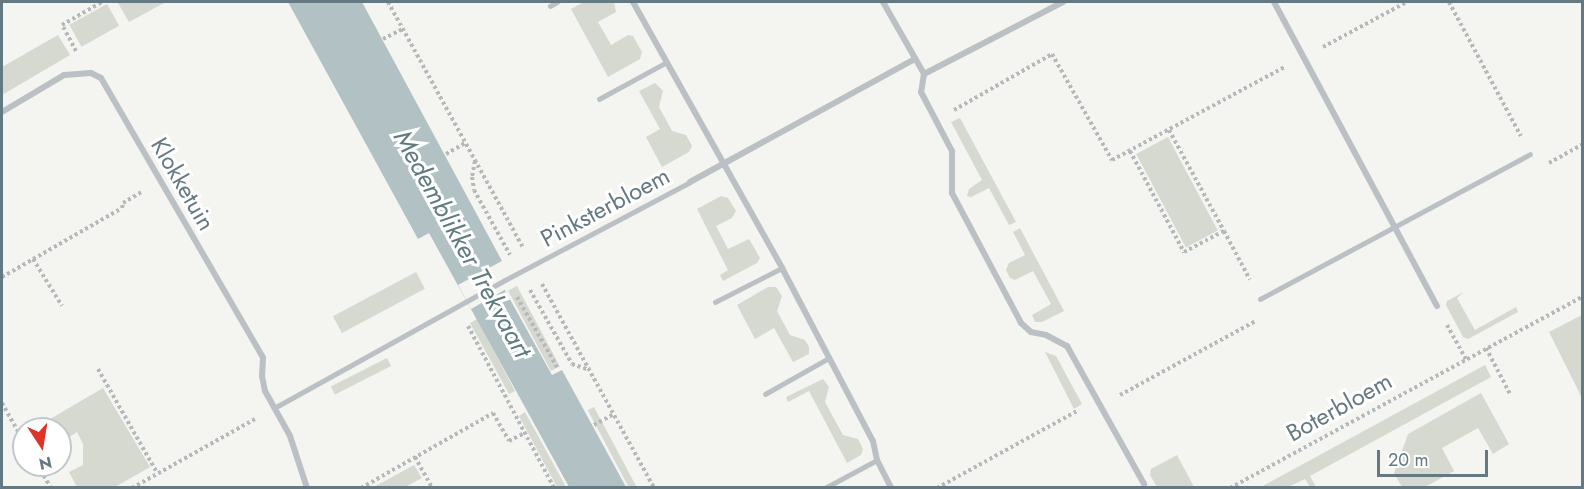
<!DOCTYPE html>
<style>
body{margin:0}
#map{position:relative;width:1584px;height:489px;overflow:hidden;background:#f4f4f0;font-family:Jost,sans-serif}
div>[style]{position:absolute}
[style*='--x']{left:calc(var(--x)*1px);top:calc(var(--y)*1px);width:calc(var(--w)*1px);rotate:calc(var(--a)*1deg)}
.green>*{inset:0;background:#d5d9d0;transform-origin:0 0}
.water>*{inset:0;background:#b2c2c4}
.pier>*{inset:0;background:#f4f4f0}
.path>*{height:4px;margin-top:-2px;transform-origin:0;background:repeating-linear-gradient(90deg,#b5b9bb 0 3px,transparent 0 6px)}
.service>*{height:4.5px;margin:-2.25px;padding:0 2.25px;transform-origin:2.25px;border-radius:2.25px;background:#bac0c3}
.pedestrian>*{height:5px;margin:-2.5px;padding:0 2.5px;transform-origin:2.5px;border-radius:2.5px;background:#bac0c3}
.minor>*{height:6px;margin:-3px;padding:0 3px;transform-origin:3px;border-radius:3px;background:#bac0c3}
span{translate:-50% -50%;white-space:nowrap;text-align:center;line-height:1.15;-webkit-text-stroke:6px #fff;paint-order:stroke}
.street-label{font-size:24px;color:#647981}
.water-label{font-size:26px;color:#5f7b7f;font-style:italic}
.frame{position:absolute;inset:0;border:3px solid #647981;pointer-events:none}
.north{position:absolute;left:12px;top:417px;width:60px;height:60px;box-sizing:border-box;background:#fff;border:2px solid #c1c9cd;border-radius:50%;rotate:168deg;font-size:16px;font-weight:700;line-height:24px;text-align:center;color:#647981}
.north::after{content:'';display:block;margin:auto;width:21px;height:27px;background:#de3326;clip-path:polygon(50% 0,100% 100%,50% 72%,0 100%)}
.scale{position:absolute;left:1377px;top:450px;width:111px;height:27px;box-sizing:border-box;border:3px solid #647981;border-top:0;padding-left:8px;font-size:18px;line-height:21px;white-space:nowrap;color:#647981;-webkit-text-stroke:4px #fff;paint-order:stroke}
</style>
<div id="map">
<div class="green">
<i style="clip-path:polygon(120px 2px,166px 2px,129px 22px,118px 3px)"></i>
<i style="clip-path:polygon(584px 2px,614px 2px,616px 12px,598px 22px,611px 45px,628px 35px,633px 36px,642px 52px,640px 59px,608px 77px,571px 9px)"></i>
<i style="left:107px;top:4px;width:25px;height:43px;rotate:61deg"></i>
<i style="clip-path:polygon(58px 35px,70px 55px,2px 95px,2px 67px)"></i>
<i style="clip-path:polygon(655px 83px,663px 91px,659px 107px,672px 131px,686px 135px,692px 146px,689px 152px,662px 167px,646px 137px,660px 129px,639px 91px)"></i>
<i style="clip-path:polygon(960px 118px,1016px 222px,1009px 225px,989px 188px,971px 197px,967px 196px,969px 189px,982px 180px,951px 122px)"></i>
<i style="left:1168px;top:137px;width:106px;height:36px;rotate:62deg"></i>
<i style="clip-path:polygon(721px 196px,728px 198px,736px 211px,732px 218px,716px 226px,728px 249px,749px 239px,760px 258px,757px 263px,723px 281px,720px 275px,728px 270px,697px 209px)"></i>
<i style="clip-path:polygon(1020px 228px,1064px 311px,1042px 322px,1035px 322px,1032px 315px,1051px 304px,1033px 271px,1015px 280px,1010px 278px,1006px 270px,1009px 263px,1025px 255px,1013px 232px)"></i>
<i style="left:416px;top:272px;width:19px;height:94px;rotate:62deg"></i>
<i style="left:517px;top:286px;width:91px;height:10px;rotate:62deg"></i>
<i style="clip-path:polygon(768px 287px,776px 287px,782px 296px,777px 311px,790px 335px,805px 340px,809px 347px,809px 354px,793px 362px,774px 328px,755px 339px,737px 305px)"></i>
<i style="clip-path:polygon(1464px 292px,1457px 298px,1475px 330px,1516px 307px,1518px 312px,1468px 339px,1463px 337px,1446px 305px,1447px 301px)"></i>
<i style="clip-path:polygon(1582px 315px,1582px 398px,1549px 332px)"></i>
<i style="clip-path:polygon(477px 319px,515px 391px,509px 394px,470px 323px)"></i>
<i style="clip-path:polygon(1045px 352px,1056px 356px,1082px 404px,1074px 409px)"></i>
<i style="left:387px;top:358px;width:9px;height:63px;rotate:63deg"></i>
<i style="clip-path:polygon(1485px 365px,1491px 377px,1310px 476px,1316px 487px,1310px 487px,1305px 479px,1288px 487px,1261px 487px)"></i>
<i style="clip-path:polygon(823px 379px,829px 387px,825px 402px,843px 435px,858px 439px,863px 449px,861px 455px,847px 463px,809px 391px,788px 402px,786px 397px)"></i>
<i style="clip-path:polygon(103px 388px,150px 467px,115px 487px,77px 487px,69px 472px,83px 465px,83px 444px,77px 432px,60px 443px,60px 429px,33px 429px)"></i>
<i style="clip-path:polygon(1481px 393px,1509px 444px,1493px 454px,1478px 428px,1442px 448px,1454px 471px,1425px 487px,1402px 487px,1394px 473px,1408px 434px)"></i>
<i style="left:594px;top:407px;width:91px;height:7px;rotate:62deg"></i>
<i style="clip-path:polygon(525px 412px,566px 487px,557px 487px,519px 416px)"></i>
<i style="clip-path:polygon(1177px 455px,1194px 487px,1157px 487px,1150px 475px,1151px 469px)"></i>
<i style="clip-path:polygon(414px 465px,422px 478px,405px 487px,374px 487px)"></i>
</div>
<div class="water">
<i style="clip-path:polygon(288px 2px,362px 2px,502px 261px,492px 267px,552px 375px,562px 370px,626px 487px,569px 487px,429px 233px,418px 239px)"></i>
</div>
<div class="pier">
<i style="clip-path:polygon(502px 261px,504px 264px,496px 268px,508px 288px,471px 309px,458px 285px)"></i>
</div>
<div class="path">
<i style="--x:388;--y:2;--w:281;--a:61.2"></i>
<i style="--x:1449;--y:2;--w:152;--a:61.8"></i>
<i style="--x:383;--y:39;--w:22;--a:-27"></i>
<i style="--x:1323;--y:47;--w:95;--a:-28.2"></i>
<i style="--x:76;--y:51;--w:30;--a:-118"></i>
<i style="--x:62;--y:25;--w:46;--a:-29.9"></i>
<i style="--x:954;--y:110;--w:113;--a:-29.7"></i>
<i style="--x:1052;--y:54;--w:122;--a:60.5"></i>
<i style="--x:1112;--y:160;--w:196;--a:-28.3"></i>
<i style="--x:1169;--y:130;--w:115;--a:61.4"></i>
<i style="--x:1130;--y:151;--w:115;--a:61.9"></i>
<i style="--x:1184;--y:252;--w:45;--a:-27.7"></i>
<i style="--x:1224;--y:231;--w:55;--a:62"></i>
<i style="--x:446;--y:154;--w:22;--a:-30"></i>
<i style="--x:475;--y:161;--w:16;--a:101"></i>
<i style="--x:472;--y:177;--w:13;--a:81"></i>
<i style="--x:474;--y:190;--w:74;--a:61"></i>
<i style="--x:1549;--y:163;--w:38;--a:-29"></i>
<i style="--x:33;--y:259;--w:55;--a:58.3"></i>
<i style="--x:2;--y:277;--w:138;--a:-29.9"></i>
<i style="--x:122;--y:208;--w:5;--a:-79"></i>
<i style="--x:123;--y:203;--w:21;--a:-31"></i>
<i style="--x:542;--y:284;--w:233;--a:61.2"></i>
<i style="--x:530;--y:290;--w:85;--a:60.4"></i>
<i style="--x:572;--y:364;--w:18;--a:19"></i>
<i style="--x:517;--y:297;--w:81;--a:60.3"></i>
<i style="--x:1447;--y:325;--w:39;--a:61"></i>
<i style="--x:468;--y:326;--w:183;--a:62"></i>
<i style="--x:1486;--y:348;--w:52;--a:62.4"></i>
<i style="--x:98;--y:369;--w:120;--a:60.4"></i>
<i style="--x:1120;--y:395;--w:155;--a:-28.6"></i>
<i style="--x:2;--y:403;--w:45;--a:60.6"></i>
<i style="--x:594;--y:425;--w:23;--a:-29"></i>
<i style="--x:415;--y:457;--w:35;--a:61"></i>
<i style="--x:38;--y:465;--w:26;--a:61"></i>
<i style="--x:132;--y:488;--w:141;--a:-29.3"></i>
<i style="--x:361;--y:488;--w:152;--a:-29.6"></i>
<i style="--x:493;--y:413;--w:32;--a:60"></i>
<i style="--x:509;--y:441;--w:18;--a:-27"></i>
<i style="--x:937;--y:488;--w:162;--a:-28.8"></i>
<i style="--x:1230;--y:488;--w:400;--a:-28.5"></i>
</div>
<div class="service">
<i style="--x:550;--y:6;--w:8;--a:-30"></i>
<i style="--x:599;--y:99;--w:75;--a:-28.6"></i>
<i style="--x:1260;--y:299;--w:306;--a:-28.2"></i>
<i style="--x:715;--y:302;--w:75;--a:-26.9"></i>
<i style="--x:765;--y:394;--w:73;--a:-29.4"></i>
<i style="--x:825;--y:488;--w:59;--a:-28.3"></i>
</div>
<div class="pedestrian">
<i style="--x:274;--y:408;--w:264;--a:-29"></i>
<i style="--x:505;--y:280;--w:209;--a:-27.9"></i>
</div>
<div class="minor">
<i style="--x:633;--y:2;--w:305;--a:60.7"></i>
<i style="--x:782;--y:268;--w:195;--a:62.3"></i>
<i style="--x:873;--y:441;--w:19;--a:78"></i>
<i style="--x:877;--y:460;--w:31;--a:63"></i>
<i style="--x:883;--y:2;--w:83;--a:60.3"></i>
<i style="--x:924;--y:74;--w:18;--a:99"></i>
<i style="--x:921;--y:92;--w:67;--a:62.3"></i>
<i style="--x:952;--y:151;--w:42;--a:90"></i>
<i style="--x:952;--y:193;--w:147;--a:62"></i>
<i style="--x:1021;--y:323;--w:13;--a:42"></i>
<i style="--x:1031;--y:332;--w:15;--a:11"></i>
<i style="--x:1046;--y:335;--w:24;--a:28"></i>
<i style="--x:1067;--y:346;--w:158;--a:60.8"></i>
<i style="--x:1274;--y:2;--w:345;--a:61.8"></i>
<i style="--x:924;--y:74;--w:157;--a:-27.4"></i>
<i style="--x:2;--y:112;--w:72;--a:-30.8"></i>
<i style="--x:64;--y:75;--w:27;--a:-4"></i>
<i style="--x:91;--y:73;--w:11;--a:27"></i>
<i style="--x:101;--y:78;--w:323;--a:59.9"></i>
<i style="--x:263;--y:358;--w:18;--a:93"></i>
<i style="--x:262;--y:376;--w:15;--a:79"></i>
<i style="--x:265;--y:391;--w:51;--a:60.9"></i>
<i style="--x:290;--y:436;--w:55;--a:71.9"></i>
<i style="--x:690;--y:182;--w:256;--a:-28.7"></i>
</div>
<div class="street-label">
<span style="left:183px;top:184px;rotate:60deg">Klokketuin</span>
<span style="left:605px;top:207px;rotate:-28deg">Pinksterbloem</span>
<span style="left:1339px;top:407px;rotate:-29deg">Boterbloem</span>
</div>
<div class="water-label">
<span style="left:462px;top:244px;rotate:61deg">Medemblikker Trekvaart</span>
</div>
<div class="frame"></div>
<div class="north">N</div>
<div class="scale">20 m</div>
</div>
